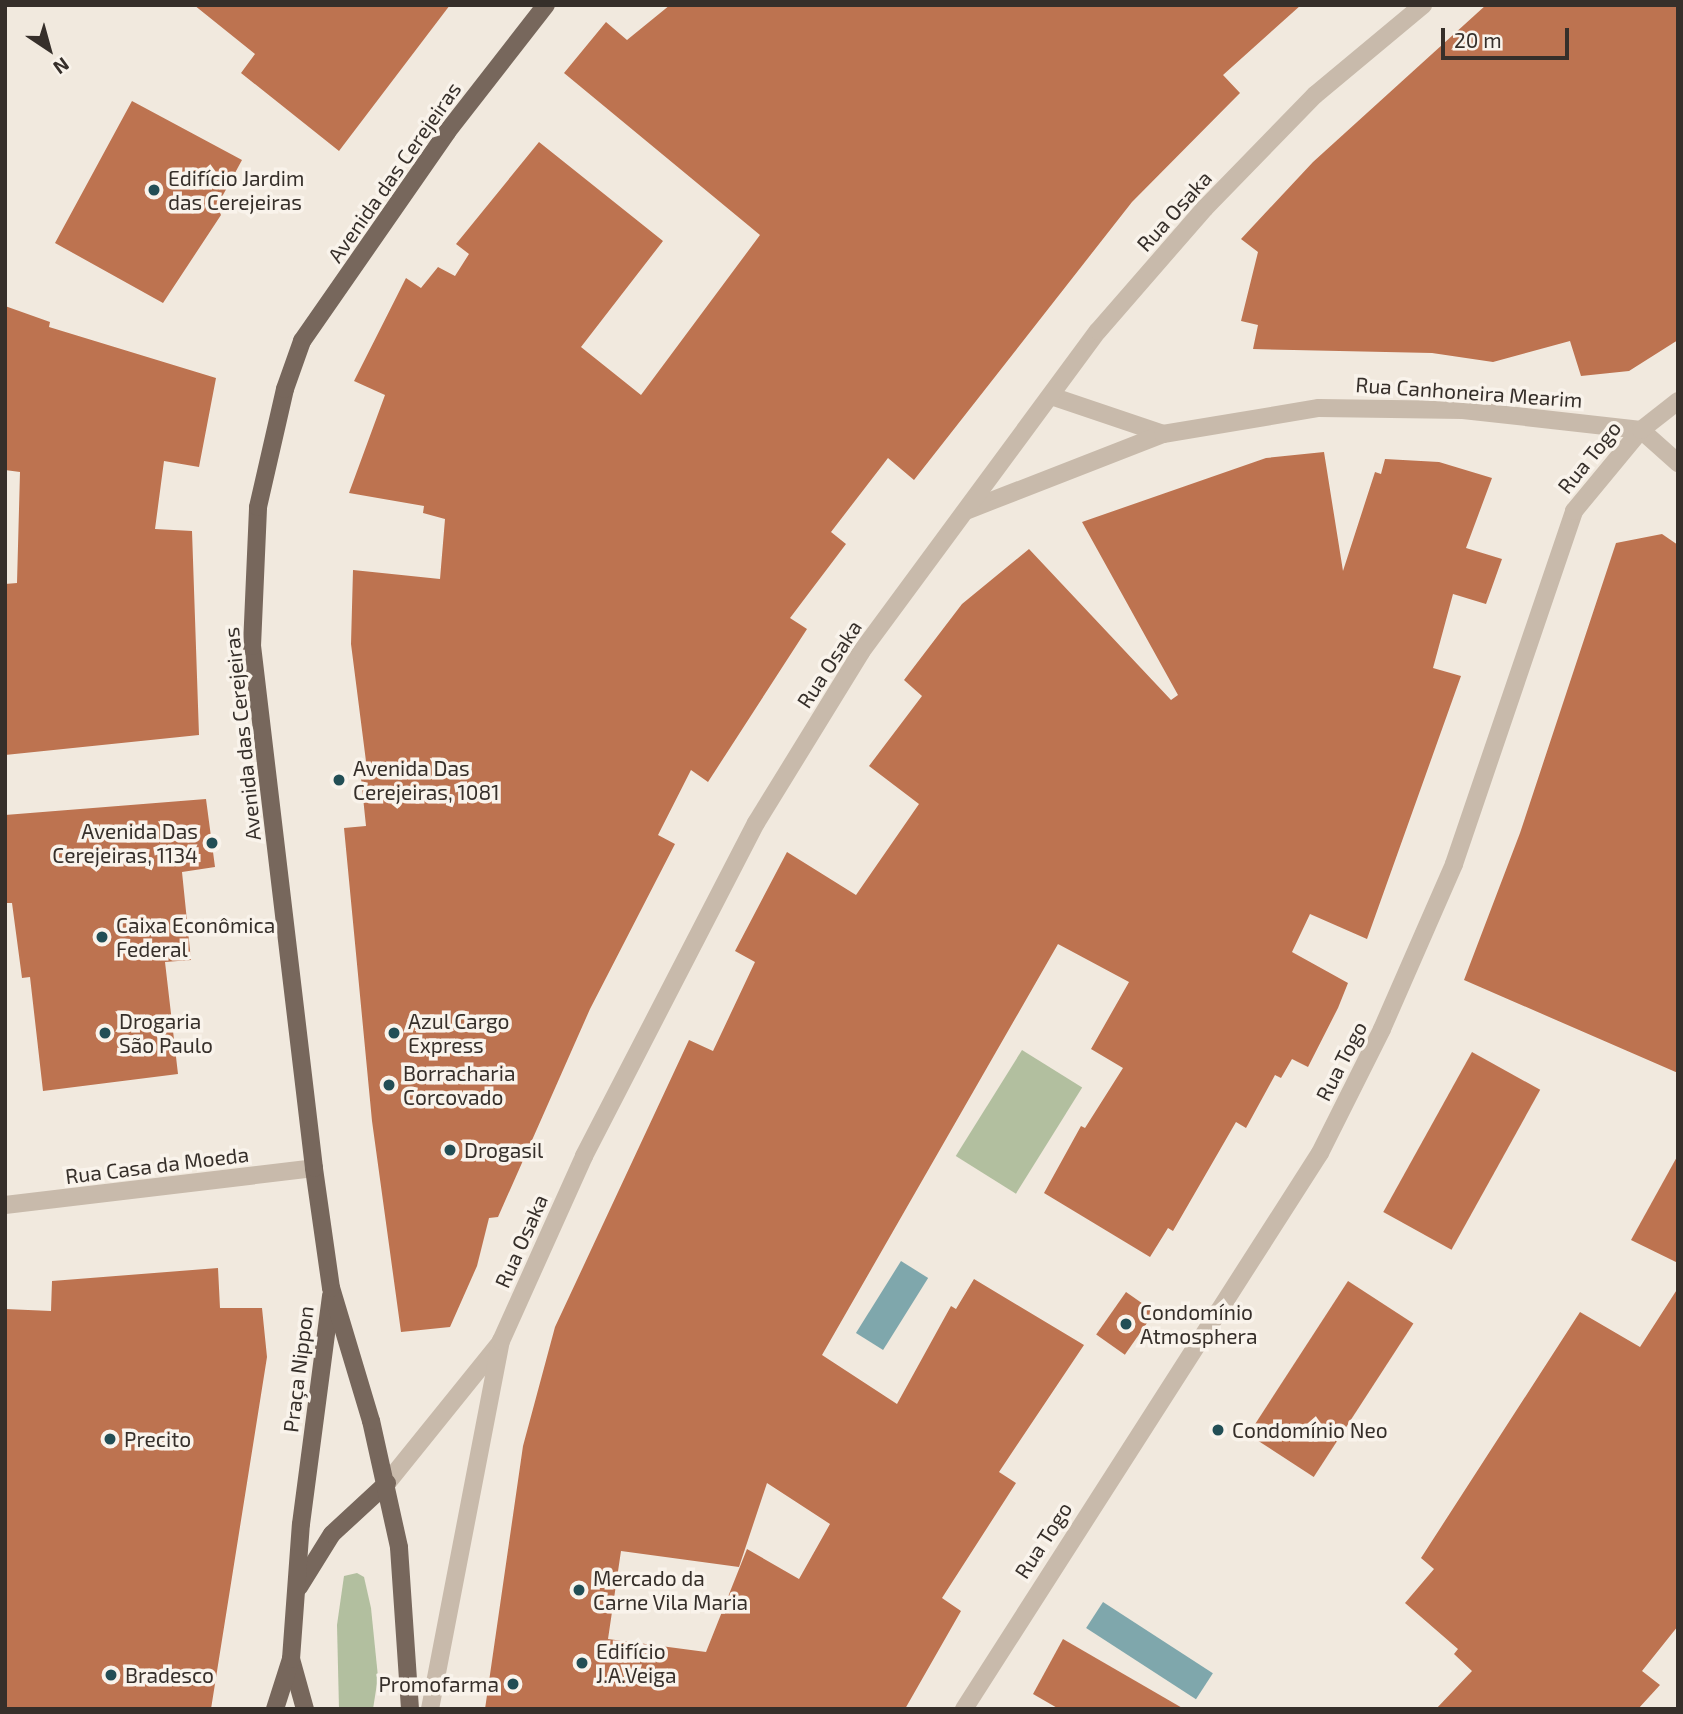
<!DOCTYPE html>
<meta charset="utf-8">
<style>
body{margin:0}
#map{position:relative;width:1683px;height:1714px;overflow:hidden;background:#f1e9de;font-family:"Exo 2",sans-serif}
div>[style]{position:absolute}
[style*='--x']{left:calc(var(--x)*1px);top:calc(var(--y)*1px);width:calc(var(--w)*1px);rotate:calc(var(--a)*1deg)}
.green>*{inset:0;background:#b2bf9f;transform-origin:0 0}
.water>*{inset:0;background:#7fa7ac;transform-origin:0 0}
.building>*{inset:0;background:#bd7350;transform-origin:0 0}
.minor>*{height:18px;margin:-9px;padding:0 9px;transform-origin:9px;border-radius:9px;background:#c8baab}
.major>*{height:18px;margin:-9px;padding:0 9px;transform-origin:9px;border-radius:9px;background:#77675c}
.dots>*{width:19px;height:19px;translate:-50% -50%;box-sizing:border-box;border:4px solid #f9f3eb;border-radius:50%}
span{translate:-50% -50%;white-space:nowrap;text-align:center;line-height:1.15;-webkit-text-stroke:7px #f9f3eb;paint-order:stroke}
.street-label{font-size:21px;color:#362f2a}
.poi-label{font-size:21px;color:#362f2a}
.left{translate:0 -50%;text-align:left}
.right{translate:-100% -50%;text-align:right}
.frame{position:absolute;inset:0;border:7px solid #362f2a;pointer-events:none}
.north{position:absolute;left:14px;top:14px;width:70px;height:70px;-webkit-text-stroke:5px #f9f3eb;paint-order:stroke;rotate:144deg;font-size:19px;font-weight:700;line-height:28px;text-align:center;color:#362f2a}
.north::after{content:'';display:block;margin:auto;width:24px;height:32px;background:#362f2a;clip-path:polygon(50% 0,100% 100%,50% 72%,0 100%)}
.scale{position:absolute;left:1441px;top:28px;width:128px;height:32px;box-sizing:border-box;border:4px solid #362f2a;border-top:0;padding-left:9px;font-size:21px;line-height:24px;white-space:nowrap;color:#362f2a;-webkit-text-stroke:5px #f9f3eb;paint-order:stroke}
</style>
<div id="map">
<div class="green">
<i style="left:1022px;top:1050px;width:71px;height:125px;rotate:32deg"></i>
<i style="clip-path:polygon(357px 1573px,364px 1577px,371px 1608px,378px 1677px,373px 1709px,339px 1709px,337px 1625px,344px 1576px)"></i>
</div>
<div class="water">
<i style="left:901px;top:1261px;width:32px;height:85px;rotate:32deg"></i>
<i style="left:1103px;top:1602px;width:131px;height:31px;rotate:33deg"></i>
</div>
<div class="building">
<i style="clip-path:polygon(194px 5px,450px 5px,339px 151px,241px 73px,255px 54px)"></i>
<i style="clip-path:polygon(670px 5px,1301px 5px,1223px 75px,1240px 93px,1132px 202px,914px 480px,888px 458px,831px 532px,846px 544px,790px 618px,807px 629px,708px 782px,691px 770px,658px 835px,675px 844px,590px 1009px,498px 1217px,489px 1218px,477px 1266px,450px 1327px,401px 1332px,372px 1121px,344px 828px,366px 826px,361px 778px,368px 777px,351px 644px,353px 570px,440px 579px,445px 519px,423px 513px,424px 506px,349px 493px,385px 395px,354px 381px,406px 278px,421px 288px,438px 267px,455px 276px,469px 254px,456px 244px,539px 142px,663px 241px,581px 347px,641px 395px,760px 235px,564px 73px,606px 22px,627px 40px)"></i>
<i style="clip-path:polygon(1486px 5px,1678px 5px,1678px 340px,1629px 371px,1581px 376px,1570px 341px,1493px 362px,1432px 353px,1253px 349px,1258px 325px,1241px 321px,1258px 252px,1241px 239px,1313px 162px)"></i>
<i style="clip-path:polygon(132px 101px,242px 160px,217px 206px,221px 215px,163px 303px,55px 243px)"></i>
<i style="clip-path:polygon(5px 306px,50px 322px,49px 327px,216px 378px,199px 467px,164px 461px,155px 529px,192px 531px,199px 735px,5px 755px,5px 584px,17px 583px,20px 472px,5px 470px)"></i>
<i style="clip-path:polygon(evenodd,1324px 452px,1343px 571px,1375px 472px,1381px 474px,1385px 459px,1439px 462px,1492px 478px,1466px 548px,1502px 559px,1486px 604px,1453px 594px,1433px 668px,1461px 676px,1367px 939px,1310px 914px,1292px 952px,1348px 983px,1338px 1008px,1308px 1067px,1292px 1059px,1281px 1078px,1275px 1075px,1246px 1128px,1236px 1122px,1173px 1231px,1168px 1228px,1150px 1257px,1044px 1193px,1081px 1126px,1085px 1128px,1123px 1068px,1091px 1049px,1129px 982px,1058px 944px,822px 1355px,897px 1404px,951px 1306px,956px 1309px,974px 1279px,1084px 1345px,999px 1472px,1016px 1483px,942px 1598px,961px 1611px,905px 1709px,485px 1709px,523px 1446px,555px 1327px,689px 1040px,713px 1051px,755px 962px,735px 951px,787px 852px,856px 895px,919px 804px,869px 766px,922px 696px,904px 680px,962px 604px,1029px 549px,1171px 700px,1178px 695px,1082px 522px,1266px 458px,1324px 452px,767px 1483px,830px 1524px,799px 1579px,747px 1549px,706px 1652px,608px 1639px,621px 1551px,739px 1567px,767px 1483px)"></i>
<i style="clip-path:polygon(1662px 534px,1678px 545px,1678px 1073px,1464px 980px,1520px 833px,1616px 543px)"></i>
<i style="clip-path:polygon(206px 799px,215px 867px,182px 872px,191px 960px,165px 962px,178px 1074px,43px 1091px,30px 977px,22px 978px,12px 903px,5px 903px,5px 815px)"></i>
<i style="left:1472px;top:1052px;width:78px;height:183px;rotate:29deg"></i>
<i style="clip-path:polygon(1678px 1155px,1678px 1263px,1631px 1240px)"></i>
<i style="clip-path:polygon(218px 1268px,220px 1308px,262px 1308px,267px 1357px,211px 1709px,5px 1709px,5px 1309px,51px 1311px,52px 1281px)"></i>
<i style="left:1348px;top:1281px;width:78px;height:183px;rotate:33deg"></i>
<i style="clip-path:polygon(1678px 1288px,1678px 1626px,1642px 1671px,1660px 1685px,1638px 1709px,1436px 1709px,1472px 1671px,1454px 1654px,1458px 1649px,1405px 1603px,1434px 1569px,1421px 1558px,1580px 1312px,1640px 1347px)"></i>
<i style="left:1126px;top:1292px;width:35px;height:52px;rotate:35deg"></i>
<i style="clip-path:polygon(1063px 1639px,1184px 1709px,1059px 1709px,1033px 1694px)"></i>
</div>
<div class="minor">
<i style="--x:1051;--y:396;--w:118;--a:18.7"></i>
<i style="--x:968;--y:510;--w:209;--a:-21.3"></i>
<i style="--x:1163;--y:434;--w:158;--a:-9.5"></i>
<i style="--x:1319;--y:408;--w:144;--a:0.8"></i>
<i style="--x:1463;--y:410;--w:179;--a:6.4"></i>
<i style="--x:1641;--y:430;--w:50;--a:41.7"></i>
<i style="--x:5;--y:1205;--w:311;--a:-6.8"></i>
<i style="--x:387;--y:1483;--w:179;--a:-51.1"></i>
<i style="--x:430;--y:1709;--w:375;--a:-79.1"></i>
<i style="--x:501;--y:1341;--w:203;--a:-65.8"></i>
<i style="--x:584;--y:1156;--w:375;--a:-62.7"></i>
<i style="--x:756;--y:823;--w:201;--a:-58.4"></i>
<i style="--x:861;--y:652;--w:399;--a:-53.6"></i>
<i style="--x:1098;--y:331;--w:163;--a:-49"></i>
<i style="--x:1205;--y:208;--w:158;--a:-45.8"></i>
<i style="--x:1315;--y:95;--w:141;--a:-39.8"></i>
<i style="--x:964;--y:1709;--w:660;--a:-57.37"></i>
<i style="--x:1320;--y:1153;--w:139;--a:-63.4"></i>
<i style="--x:1382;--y:1029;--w:180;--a:-66.4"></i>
<i style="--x:1454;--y:864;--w:373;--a:-71.2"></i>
<i style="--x:1574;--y:511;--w:105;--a:-50.4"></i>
<i style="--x:1641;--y:430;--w:47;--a:-38.1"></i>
</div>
<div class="major">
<i style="--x:299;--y:1587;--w:62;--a:-58.1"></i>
<i style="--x:332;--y:1534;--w:75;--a:-42.8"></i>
<i style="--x:291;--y:1659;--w:52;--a:74.4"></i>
<i style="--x:275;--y:1709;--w:52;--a:-72.3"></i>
<i style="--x:291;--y:1659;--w:135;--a:-85.8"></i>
<i style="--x:301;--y:1524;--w:231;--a:-82.5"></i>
<i style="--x:410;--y:1709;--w:162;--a:-93.9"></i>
<i style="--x:399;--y:1547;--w:129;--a:-102.5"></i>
<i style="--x:371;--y:1421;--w:139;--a:-106.7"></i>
<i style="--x:331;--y:1288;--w:121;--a:-98.1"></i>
<i style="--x:314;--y:1168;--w:526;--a:-96.77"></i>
<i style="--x:252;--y:646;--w:139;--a:-87.5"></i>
<i style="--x:258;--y:507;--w:121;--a:-77.1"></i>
<i style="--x:285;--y:389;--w:51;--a:-70.5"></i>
<i style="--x:302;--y:341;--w:254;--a:-55.2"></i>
<i style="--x:447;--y:132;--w:161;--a:-52.1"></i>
</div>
<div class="dots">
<i style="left:154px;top:190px;background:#224e55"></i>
<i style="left:339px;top:780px;background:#224e55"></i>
<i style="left:212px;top:843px;background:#224e55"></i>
<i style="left:102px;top:937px;background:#224e55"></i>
<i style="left:105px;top:1033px;background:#224e55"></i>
<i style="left:394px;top:1033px;background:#224e55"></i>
<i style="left:389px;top:1085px;background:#224e55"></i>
<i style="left:450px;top:1150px;background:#224e55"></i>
<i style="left:1126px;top:1324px;background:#224e55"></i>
<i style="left:1218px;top:1430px;background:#224e55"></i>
<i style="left:110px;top:1439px;background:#224e55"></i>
<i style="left:579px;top:1590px;background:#224e55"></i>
<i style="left:582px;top:1663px;background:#224e55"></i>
<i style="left:111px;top:1675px;background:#224e55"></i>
<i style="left:513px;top:1684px;background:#224e55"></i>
</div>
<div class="street-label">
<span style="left:394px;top:172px;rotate:-55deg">Avenida das Cerejeiras</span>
<span style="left:1174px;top:211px;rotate:-48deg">Rua Osaka</span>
<span style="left:1469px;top:392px;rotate:4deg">Rua Canhoneira Mearim</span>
<span style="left:1589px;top:457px;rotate:-51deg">Rua Togo</span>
<span style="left:829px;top:664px;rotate:-57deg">Rua Osaka</span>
<span style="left:242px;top:734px;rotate:-96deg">Avenida das Cerejeiras</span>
<span style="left:1341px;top:1061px;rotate:-63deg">Rua Togo</span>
<span style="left:157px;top:1165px;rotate:-7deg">Rua Casa da Moeda</span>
<span style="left:521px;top:1241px;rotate:-66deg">Rua Osaka</span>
<span style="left:298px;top:1369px;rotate:-83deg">Praça Nippon</span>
<span style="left:1043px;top:1540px;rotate:-57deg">Rua Togo</span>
</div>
<div class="poi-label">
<span class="left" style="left:168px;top:190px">Edifício Jardim<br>das Cerejeiras</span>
<span class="left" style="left:353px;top:780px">Avenida Das<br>Cerejeiras, 1081</span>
<span class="right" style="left:198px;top:843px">Avenida Das<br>Cerejeiras, 1134</span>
<span class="left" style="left:116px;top:937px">Caixa Econômica<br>Federal</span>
<span class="left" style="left:119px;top:1033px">Drogaria<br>São Paulo</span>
<span class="left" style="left:408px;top:1033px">Azul Cargo<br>Express</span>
<span class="left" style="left:403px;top:1085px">Borracharia<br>Corcovado</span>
<span class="left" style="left:464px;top:1150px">Drogasil</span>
<span class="left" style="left:1140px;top:1324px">Condomínio<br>Atmosphera</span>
<span class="left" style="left:1232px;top:1430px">Condomínio Neo</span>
<span class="left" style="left:124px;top:1439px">Precito</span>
<span class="left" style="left:593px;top:1590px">Mercado da<br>Carne Vila Maria</span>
<span class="left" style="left:596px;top:1663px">Edifício<br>J.A.Veiga</span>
<span class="left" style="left:125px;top:1675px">Bradesco</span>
<span class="right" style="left:499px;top:1684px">Promofarma</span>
</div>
<div class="frame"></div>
<div class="north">N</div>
<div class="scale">20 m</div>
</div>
